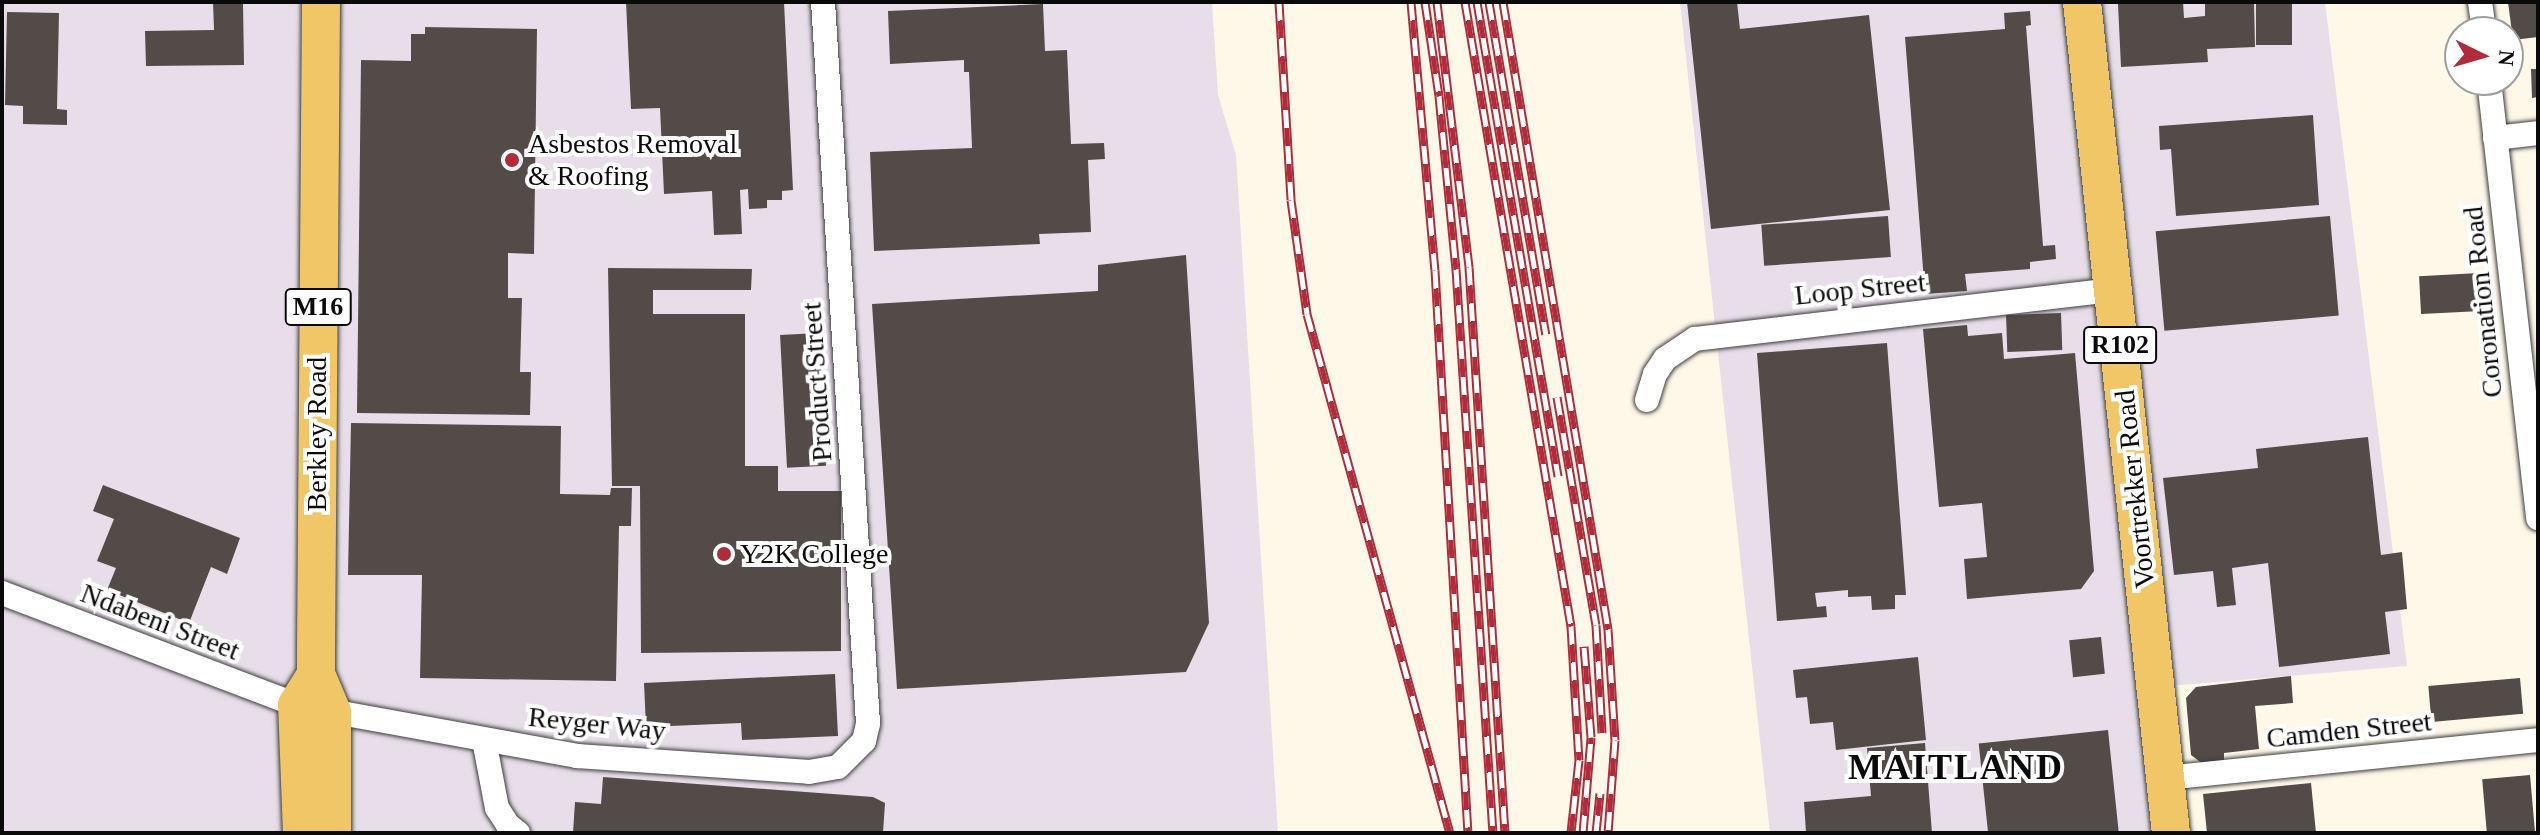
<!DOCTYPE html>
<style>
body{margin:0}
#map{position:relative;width:2540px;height:835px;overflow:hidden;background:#fef8e9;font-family:Georgia,serif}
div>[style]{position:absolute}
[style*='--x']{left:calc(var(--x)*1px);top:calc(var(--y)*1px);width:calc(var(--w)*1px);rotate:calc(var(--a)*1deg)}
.industrial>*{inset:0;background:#e7dee9}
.building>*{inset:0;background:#524b47;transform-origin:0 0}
.roads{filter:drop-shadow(0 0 2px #3d3d3d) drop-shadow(0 0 2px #3d3d3d)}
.street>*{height:24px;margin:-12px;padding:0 12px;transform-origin:12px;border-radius:12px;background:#fff}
.primary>*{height:38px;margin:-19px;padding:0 19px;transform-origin:19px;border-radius:19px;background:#f0c667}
.rail>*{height:9px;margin-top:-4.5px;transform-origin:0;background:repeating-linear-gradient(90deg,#fff 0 18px,#b02c3a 0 36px);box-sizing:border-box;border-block:2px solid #b02c3a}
.dots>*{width:22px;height:22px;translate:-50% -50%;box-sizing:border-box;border:4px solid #fff;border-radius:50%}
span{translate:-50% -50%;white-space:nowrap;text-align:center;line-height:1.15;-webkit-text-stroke:8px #fff;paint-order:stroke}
.shield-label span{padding:2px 6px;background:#fff;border:2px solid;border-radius:6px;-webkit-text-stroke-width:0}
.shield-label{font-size:26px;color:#0a0a0a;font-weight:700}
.poi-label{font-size:28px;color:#0a0a0a}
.left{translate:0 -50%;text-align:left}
.street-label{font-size:28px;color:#0a0a0a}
.district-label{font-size:36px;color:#0a0a0a;font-weight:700;letter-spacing:2px}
.frame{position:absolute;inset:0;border:4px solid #0a0a0a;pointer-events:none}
.north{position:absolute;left:2444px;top:16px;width:80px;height:80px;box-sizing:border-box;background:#fff;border:2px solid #9d9d9d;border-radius:50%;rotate:95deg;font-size:22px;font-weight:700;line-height:32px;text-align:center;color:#0a0a0a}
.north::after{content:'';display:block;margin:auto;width:28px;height:36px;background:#b02c3a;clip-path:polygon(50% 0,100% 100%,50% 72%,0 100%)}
</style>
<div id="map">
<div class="industrial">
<i style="clip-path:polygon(2px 2px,1212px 2px,1218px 95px,1236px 155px,1278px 833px,2px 833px)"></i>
<i style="clip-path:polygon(1680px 2px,2325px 2px,2407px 666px,2157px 687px,2171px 833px,1770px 833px)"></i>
</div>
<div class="building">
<i style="clip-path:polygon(213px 2px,243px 2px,244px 65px,146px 66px,145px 31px,214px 30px)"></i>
<i style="clip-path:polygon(626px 2px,784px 2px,793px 190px,782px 191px,782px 200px,767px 200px,767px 208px,749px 209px,748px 189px,740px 190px,742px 234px,714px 235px,712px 191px,664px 194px,660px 108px,631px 109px)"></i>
<i style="clip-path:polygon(1687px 2px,1737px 2px,1740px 29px,1869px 15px,1890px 210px,1711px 229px)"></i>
<i style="clip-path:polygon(2183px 2px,2184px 18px,2205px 16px,2205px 2px,2254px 2px,2255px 47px,2207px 49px,2208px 62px,2121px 67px,2118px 4px)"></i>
<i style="left:2256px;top:2px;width:36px;height:43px"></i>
<i style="clip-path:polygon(2508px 2px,2538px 2px,2538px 37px,2513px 40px)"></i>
<i style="clip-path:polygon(1043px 4px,1045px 51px,1067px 50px,1071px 144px,1104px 143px,1105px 159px,1088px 160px,1091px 232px,1039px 234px,1040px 244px,874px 251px,870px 152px,972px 148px,969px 72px,964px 72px,964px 60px,890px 64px,888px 11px)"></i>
<i style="clip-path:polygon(2030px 11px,2031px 25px,2026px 26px,2043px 246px,2055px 245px,2056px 259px,2030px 262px,2030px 269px,1965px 274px,1967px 291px,1925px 294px,1905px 37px,2005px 29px,2004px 13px)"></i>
<i style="clip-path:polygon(7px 12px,59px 13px,57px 109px,67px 110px,67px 125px,23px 124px,23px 106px,5px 105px)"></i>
<i style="clip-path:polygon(425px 27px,537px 29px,534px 254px,508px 253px,508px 298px,522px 298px,520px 372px,531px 372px,530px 415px,357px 413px,361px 60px,411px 61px,411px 34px,425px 34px)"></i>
<i style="clip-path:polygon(2531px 69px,2538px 69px,2538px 97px,2532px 98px)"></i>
<i style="clip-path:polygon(2313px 115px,2319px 205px,2176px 216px,2171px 149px,2160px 150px,2159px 126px)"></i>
<i style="left:1888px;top:216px;width:41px;height:127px;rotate:86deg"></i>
<i style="left:2330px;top:216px;width:100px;height:175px;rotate:85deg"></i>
<i style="clip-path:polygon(1186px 255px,1209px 623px,1186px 672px,897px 689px,872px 304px,1098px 291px,1098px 265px)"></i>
<i style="clip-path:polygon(608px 268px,752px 269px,751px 290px,653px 290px,653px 314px,745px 314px,745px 466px,778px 466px,778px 491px,841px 491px,841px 651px,641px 653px,640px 486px,612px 486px)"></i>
<i style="left:2479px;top:273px;width:38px;height:60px;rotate:87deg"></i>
<i style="left:2061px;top:313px;width:37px;height:55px;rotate:88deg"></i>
<i style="clip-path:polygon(1967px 325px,1968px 336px,2002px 333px,2004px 359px,2075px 353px,2094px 571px,2081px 589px,1967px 599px,1964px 559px,1987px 557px,1982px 503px,1939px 507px,1923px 329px)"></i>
<i style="left:819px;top:333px;width:133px;height:39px;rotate:87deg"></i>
<i style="clip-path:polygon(1887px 343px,1906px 595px,1895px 595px,1895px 609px,1872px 610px,1871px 596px,1848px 597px,1848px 590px,1815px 593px,1817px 607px,1826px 606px,1827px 617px,1777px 621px,1757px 353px)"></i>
<i style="clip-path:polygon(351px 423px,561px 426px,560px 494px,610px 495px,611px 488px,632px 488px,631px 526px,619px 526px,616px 681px,420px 678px,422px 575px,348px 575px)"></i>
<i style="clip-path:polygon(2368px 437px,2381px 555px,2402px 552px,2407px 609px,2385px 612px,2390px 654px,2279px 667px,2268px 563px,2232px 568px,2236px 605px,2217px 607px,2213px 571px,2174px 575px,2163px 478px,2258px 468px,2256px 449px)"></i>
<i style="clip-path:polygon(103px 485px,240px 538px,227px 574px,211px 567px,189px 623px,107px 590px,116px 568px,97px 561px,114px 519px,93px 511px)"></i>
<i style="left:2101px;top:637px;width:37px;height:32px;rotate:84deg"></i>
<i style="clip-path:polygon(1918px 657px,1926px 740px,1836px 750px,1833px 722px,1810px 724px,1807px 697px,1796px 698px,1793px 670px)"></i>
<i style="clip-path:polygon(835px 674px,838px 736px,742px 740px,741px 723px,646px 727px,644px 683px)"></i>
<i style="clip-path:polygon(2291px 676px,2293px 703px,2255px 706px,2259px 749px,2224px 753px,2224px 760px,2203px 764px,2191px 755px,2186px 698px,2196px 687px)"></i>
<i style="left:2520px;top:678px;width:36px;height:92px;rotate:85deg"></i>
<i style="left:2108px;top:730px;width:104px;height:130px;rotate:84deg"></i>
<i style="clip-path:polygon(1925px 743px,1932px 833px,1806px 833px,1804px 802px,1871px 796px,1867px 748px)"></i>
<i style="left:2530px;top:775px;width:58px;height:48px;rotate:85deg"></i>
<i style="clip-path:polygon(603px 777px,873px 797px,885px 803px,883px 833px,573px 833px,575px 802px,601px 804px)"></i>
<i style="clip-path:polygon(2311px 783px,2316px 833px,2207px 833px,2203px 794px)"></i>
</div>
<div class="roads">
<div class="street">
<i style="--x:2480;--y:2;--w:30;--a:82"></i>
<i style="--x:2489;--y:80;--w:441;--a:83.6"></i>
<i style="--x:2495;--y:138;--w:43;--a:-6.6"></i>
<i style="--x:1647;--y:400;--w:27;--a:-73"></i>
<i style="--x:1655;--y:374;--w:18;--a:-56"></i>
<i style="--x:1665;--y:359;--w:36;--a:-34"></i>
<i style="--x:1695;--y:339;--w:422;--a:-6.7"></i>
<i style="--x:2;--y:593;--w:316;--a:20.8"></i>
<i style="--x:297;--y:705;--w:285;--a:10.3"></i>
<i style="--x:577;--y:756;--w:233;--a:3.9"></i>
<i style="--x:809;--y:772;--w:29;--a:-10"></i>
<i style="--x:838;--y:767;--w:37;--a:-45"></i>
<i style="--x:864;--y:741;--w:18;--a:-77"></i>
<i style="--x:868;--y:723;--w:722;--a:-93.57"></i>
<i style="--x:484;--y:740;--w:69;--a:79.2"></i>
<i style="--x:497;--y:808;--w:20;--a:57"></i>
<i style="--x:508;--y:825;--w:13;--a:39"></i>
<i style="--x:2165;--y:778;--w:375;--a:-5.8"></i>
</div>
<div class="primary">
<i style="--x:321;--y:2;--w:654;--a:90.44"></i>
<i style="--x:316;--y:656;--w:18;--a:90"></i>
<i style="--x:316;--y:674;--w:41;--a:67.2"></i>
<i style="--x:332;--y:712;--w:121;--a:90"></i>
<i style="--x:2082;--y:2;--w:836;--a:83.89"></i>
<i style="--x:302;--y:833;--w:128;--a:-92.2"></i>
<i style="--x:297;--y:705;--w:36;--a:-58"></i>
</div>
</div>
<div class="rail">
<i style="--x:1279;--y:2;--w:198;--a:86.5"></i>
<i style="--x:1291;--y:200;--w:115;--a:82"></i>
<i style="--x:1307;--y:314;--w:538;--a:74.6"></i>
<i style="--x:1411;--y:2;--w:269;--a:84.9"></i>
<i style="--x:1435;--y:270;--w:564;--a:86.65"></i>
<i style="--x:1425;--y:2;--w:95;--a:81.5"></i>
<i style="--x:1439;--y:96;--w:174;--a:84.4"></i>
<i style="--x:1456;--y:269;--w:565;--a:86.25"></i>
<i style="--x:1437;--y:2;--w:267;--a:83.1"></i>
<i style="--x:1469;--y:267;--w:567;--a:86.36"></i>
<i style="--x:1465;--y:2;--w:633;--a:80.36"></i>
<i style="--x:1571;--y:626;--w:134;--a:86.6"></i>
<i style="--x:1579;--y:760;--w:73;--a:96.3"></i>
<i style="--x:1477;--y:2;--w:481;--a:80.3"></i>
<i style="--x:1489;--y:2;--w:337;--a:80.3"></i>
<i style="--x:1503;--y:2;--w:636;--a:80.49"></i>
<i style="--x:1608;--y:629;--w:111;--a:86.4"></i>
<i style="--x:1615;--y:740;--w:93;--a:94.3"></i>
<i style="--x:1557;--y:397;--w:231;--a:80.3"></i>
<i style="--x:1596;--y:625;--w:108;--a:86.8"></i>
<i style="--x:1583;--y:833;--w:96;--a:-85.2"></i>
<i style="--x:1591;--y:737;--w:91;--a:-94.4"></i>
<i style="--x:1596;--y:833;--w:40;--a:-84.3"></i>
</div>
<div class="dots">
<i style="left:512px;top:160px;background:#b02c3a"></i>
<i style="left:724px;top:554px;background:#b02c3a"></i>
</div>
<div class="shield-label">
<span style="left:318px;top:307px">M16</span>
<span style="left:2120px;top:345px">R102</span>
</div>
<div class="poi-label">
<span class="left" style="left:528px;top:160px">Asbestos Removal<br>&amp; Roofing</span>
<span class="left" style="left:740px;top:554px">Y2K College</span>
</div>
<div class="street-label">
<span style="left:1860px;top:289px;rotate:-6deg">Loop Street</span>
<span style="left:2483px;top:302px;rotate:-96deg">Coronation Road</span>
<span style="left:817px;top:382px;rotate:-94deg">Product Street</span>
<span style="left:317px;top:434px;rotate:-90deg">Berkley Road</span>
<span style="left:2135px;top:489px;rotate:-96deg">Voortrekker Road</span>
<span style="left:160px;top:622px;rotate:21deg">Ndabeni Street</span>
<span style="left:597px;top:724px;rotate:6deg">Reyger Way</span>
<span style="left:2349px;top:730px;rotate:-6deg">Camden Street</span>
</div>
<div class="district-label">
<span style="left:1956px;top:768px">MAITLAND</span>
</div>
<div class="frame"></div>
<div class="north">N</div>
</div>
